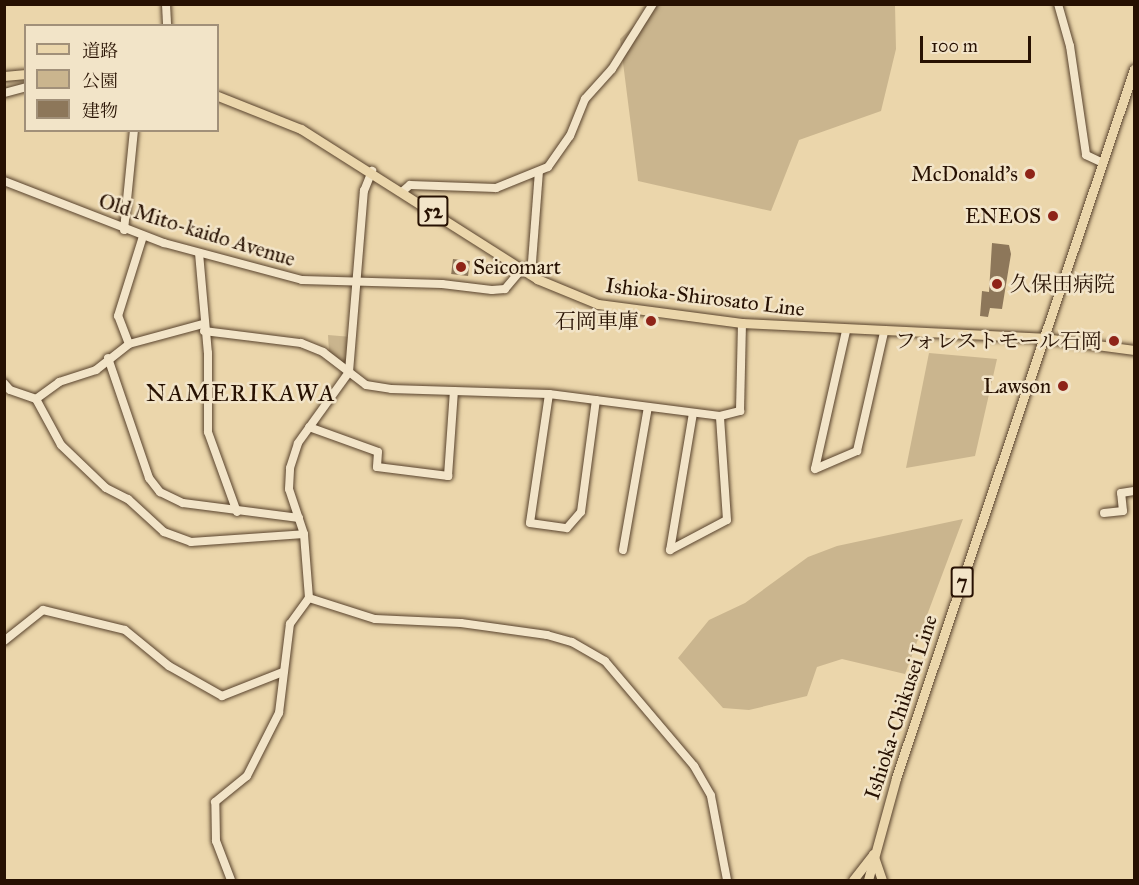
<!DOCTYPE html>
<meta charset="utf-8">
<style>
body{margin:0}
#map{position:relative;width:1139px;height:885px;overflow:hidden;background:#ebd6ab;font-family:"IM FELL Great Primer","Noto Serif JP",serif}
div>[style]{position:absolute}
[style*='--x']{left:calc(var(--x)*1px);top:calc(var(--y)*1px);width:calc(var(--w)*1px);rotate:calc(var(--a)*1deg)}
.green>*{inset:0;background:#cab58e}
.building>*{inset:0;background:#8d775a;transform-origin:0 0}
.roads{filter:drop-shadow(0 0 2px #58422c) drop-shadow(0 0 2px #58422c)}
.minor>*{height:8px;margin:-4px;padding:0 4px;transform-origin:4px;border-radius:4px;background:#f2e4c8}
.major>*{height:9px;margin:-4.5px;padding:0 4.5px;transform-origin:4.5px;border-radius:4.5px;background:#ebd6ab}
.dots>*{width:16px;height:16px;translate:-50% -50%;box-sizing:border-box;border:3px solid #f2e4c8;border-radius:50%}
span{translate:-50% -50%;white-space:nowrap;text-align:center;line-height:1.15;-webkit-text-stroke:5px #f2e4c8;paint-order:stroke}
.shield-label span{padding:2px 4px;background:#f2e4c8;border:2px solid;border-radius:4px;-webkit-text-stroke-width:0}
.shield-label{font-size:20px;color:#271102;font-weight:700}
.poi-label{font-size:21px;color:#271102}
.right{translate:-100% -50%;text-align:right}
.left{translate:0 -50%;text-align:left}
.street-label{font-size:21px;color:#271102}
.quarter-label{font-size:24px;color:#271102;letter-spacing:1.5px}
.frame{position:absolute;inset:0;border:6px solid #271102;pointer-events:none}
.legend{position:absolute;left:24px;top:24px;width:195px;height:108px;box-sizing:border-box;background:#f2e4c8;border:2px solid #a19079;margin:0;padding:8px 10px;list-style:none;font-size:18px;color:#271102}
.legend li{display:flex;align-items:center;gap:12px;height:30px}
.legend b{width:30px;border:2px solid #a19079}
.scale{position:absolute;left:920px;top:36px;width:111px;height:27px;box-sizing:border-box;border:3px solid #271102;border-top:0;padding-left:8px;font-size:18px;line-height:21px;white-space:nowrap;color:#271102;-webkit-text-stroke:4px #f2e4c8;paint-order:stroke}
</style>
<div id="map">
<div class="green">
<i style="clip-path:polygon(655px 5px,895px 5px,896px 49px,881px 111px,799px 140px,771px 211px,638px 181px,620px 39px)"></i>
<i style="clip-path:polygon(328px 335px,352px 337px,344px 365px,329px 353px)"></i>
<i style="clip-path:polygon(929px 353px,997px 359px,975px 456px,906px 468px)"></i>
<i style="clip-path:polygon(963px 519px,905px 674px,842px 659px,817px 667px,807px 696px,749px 710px,723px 708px,678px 658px,709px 620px,745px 603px,808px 557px,837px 546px)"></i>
</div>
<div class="building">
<i style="clip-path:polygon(992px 243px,1009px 245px,1011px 254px,1002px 309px,990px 308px,988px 317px,980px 316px,982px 291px,989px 292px)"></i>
<i style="left:453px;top:259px;width:17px;height:15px;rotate:7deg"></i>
</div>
<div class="roads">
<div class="minor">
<i style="--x:166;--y:4;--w:22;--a:87"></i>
<i style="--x:1058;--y:4;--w:44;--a:74.1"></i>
<i style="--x:1070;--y:46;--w:110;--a:81.6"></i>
<i style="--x:1086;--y:155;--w:19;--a:25"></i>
<i style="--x:4;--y:93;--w:23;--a:-15"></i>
<i style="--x:4;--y:181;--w:172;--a:21.2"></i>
<i style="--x:164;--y:243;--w:143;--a:15"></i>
<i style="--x:302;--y:280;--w:140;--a:1.6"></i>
<i style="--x:442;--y:284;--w:50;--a:6.8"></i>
<i style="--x:492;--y:290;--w:13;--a:-4"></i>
<i style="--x:505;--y:289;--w:25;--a:-50"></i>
<i style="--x:403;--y:191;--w:9;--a:-41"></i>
<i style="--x:410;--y:185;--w:86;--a:2"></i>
<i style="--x:496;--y:188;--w:56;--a:-22"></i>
<i style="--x:548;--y:167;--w:38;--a:-55"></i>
<i style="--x:570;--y:136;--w:40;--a:-68"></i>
<i style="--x:585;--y:99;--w:40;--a:-48"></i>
<i style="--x:612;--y:69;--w:77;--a:-57.8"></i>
<i style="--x:124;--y:230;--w:100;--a:-84.3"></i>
<i style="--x:199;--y:253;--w:100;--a:84.9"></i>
<i style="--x:208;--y:353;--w:79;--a:90"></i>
<i style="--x:208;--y:432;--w:85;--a:70.1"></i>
<i style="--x:531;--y:275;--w:103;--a:-85.6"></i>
<i style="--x:204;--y:331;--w:98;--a:7.1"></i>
<i style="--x:301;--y:343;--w:24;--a:22"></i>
<i style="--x:323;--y:352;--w:54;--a:37.5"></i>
<i style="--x:366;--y:385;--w:25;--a:9"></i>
<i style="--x:391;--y:389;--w:158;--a:1.8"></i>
<i style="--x:549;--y:394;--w:172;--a:7.3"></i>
<i style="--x:720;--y:416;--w:21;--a:-14"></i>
<i style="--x:740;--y:411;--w:88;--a:-88.7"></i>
<i style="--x:846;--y:331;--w:141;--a:102.7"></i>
<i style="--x:815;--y:469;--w:46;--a:-23.2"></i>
<i style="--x:857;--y:451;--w:122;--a:-77.2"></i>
<i style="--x:129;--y:344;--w:77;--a:-15.1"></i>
<i style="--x:108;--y:358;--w:127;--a:71.1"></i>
<i style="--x:149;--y:478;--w:18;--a:52"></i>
<i style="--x:160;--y:492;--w:25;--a:26"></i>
<i style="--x:183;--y:503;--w:117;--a:7.4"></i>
<i style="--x:4;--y:383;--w:9;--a:49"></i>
<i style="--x:10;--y:390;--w:28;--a:19"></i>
<i style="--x:36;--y:399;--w:52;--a:61.5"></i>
<i style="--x:61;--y:445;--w:62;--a:43.7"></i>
<i style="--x:106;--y:488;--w:25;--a:27"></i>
<i style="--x:128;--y:499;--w:49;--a:42.5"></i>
<i style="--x:164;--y:532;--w:29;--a:20"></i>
<i style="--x:191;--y:542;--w:113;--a:-4"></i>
<i style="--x:549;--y:394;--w:130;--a:98.4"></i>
<i style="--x:530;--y:523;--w:37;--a:8"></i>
<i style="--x:567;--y:528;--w:21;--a:-49"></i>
<i style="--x:581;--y:512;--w:113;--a:-82.4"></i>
<i style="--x:36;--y:399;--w:29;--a:-36"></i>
<i style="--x:59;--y:382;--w:39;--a:-18"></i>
<i style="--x:96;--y:370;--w:42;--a:-38.2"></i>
<i style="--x:129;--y:344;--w:30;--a:-111"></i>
<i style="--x:118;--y:316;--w:84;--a:-72.6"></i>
<i style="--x:693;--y:413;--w:139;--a:99.5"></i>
<i style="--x:670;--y:550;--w:64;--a:-27.8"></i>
<i style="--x:727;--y:520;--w:104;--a:-93.9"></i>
<i style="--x:309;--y:427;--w:73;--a:19.9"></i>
<i style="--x:378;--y:452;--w:15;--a:94"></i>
<i style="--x:377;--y:467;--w:72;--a:7.2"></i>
<i style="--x:448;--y:476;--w:85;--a:-86"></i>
<i style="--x:1104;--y:513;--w:19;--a:-6"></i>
<i style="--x:1123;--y:511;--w:18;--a:-96"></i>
<i style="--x:1121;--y:493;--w:13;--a:-9"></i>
<i style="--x:623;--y:550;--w:145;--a:-80.1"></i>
<i style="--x:309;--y:598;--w:69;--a:17.7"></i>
<i style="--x:375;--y:619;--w:86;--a:2.7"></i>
<i style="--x:461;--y:623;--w:87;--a:7.9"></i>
<i style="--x:547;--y:635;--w:26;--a:16"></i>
<i style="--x:572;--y:642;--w:38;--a:30"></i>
<i style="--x:605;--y:661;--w:138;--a:49.7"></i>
<i style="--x:694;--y:766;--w:34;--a:60"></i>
<i style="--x:711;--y:796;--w:86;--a:79.2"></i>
<i style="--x:4;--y:641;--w:50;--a:-38.5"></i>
<i style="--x:43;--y:610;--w:84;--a:13.7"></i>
<i style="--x:125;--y:630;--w:57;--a:39.3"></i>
<i style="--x:169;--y:666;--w:61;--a:29.5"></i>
<i style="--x:222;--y:696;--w:66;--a:-21.5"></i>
<i style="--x:231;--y:880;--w:42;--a:-111"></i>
<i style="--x:216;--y:841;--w:39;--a:-91"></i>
<i style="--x:215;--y:802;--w:41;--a:-39.1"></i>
<i style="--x:247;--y:776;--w:71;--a:-63.1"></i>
<i style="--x:279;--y:713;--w:90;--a:-83"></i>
<i style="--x:290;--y:624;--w:32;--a:-54"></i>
<i style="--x:309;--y:598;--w:64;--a:-94.5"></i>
<i style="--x:304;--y:534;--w:47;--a:-108.4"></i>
<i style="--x:289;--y:489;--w:21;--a:-87"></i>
<i style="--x:290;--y:468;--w:26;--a:-72"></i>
<i style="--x:298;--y:443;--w:87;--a:-54.3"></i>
<i style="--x:349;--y:372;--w:182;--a:-85.3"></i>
<i style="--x:364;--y:191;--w:22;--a:-68"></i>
</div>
<div class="major">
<i style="--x:4;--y:76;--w:22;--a:-5"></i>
<i style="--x:218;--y:96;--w:89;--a:21.7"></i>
<i style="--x:301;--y:129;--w:280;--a:32.4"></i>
<i style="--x:537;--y:279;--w:66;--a:22.3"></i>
<i style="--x:598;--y:304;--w:145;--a:7.5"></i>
<i style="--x:742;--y:323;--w:302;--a:2.8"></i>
<i style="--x:1044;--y:338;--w:91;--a:7.6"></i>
<i style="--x:873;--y:854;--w:28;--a:71"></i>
<i style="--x:853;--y:880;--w:33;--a:-52"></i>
<i style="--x:868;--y:880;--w:106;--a:-74.6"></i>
<i style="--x:896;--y:778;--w:748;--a:-71.44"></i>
</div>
</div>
<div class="dots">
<i style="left:1030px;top:174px;background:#8f2418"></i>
<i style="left:1053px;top:216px;background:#8f2418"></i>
<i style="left:461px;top:267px;background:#8f2418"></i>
<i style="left:997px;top:284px;background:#8f2418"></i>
<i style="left:651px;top:321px;background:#8f2418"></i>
<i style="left:1114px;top:341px;background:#8f2418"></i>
<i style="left:1063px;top:386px;background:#8f2418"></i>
</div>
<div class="shield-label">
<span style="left:433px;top:211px">52</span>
<span style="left:962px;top:582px">7</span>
</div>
<div class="poi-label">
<span class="right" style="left:1018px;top:174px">McDonald's</span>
<span class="right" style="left:1041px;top:216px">ENEOS</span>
<span class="left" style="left:473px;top:267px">Seicomart</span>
<span class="left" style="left:1010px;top:284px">久保田病院</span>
<span class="right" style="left:639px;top:321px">石岡車庫</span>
<span class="right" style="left:1102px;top:341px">フォレストモール石岡</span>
<span class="right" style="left:1051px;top:386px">Lawson</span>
</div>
<div class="street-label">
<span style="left:197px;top:230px;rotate:17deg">Old Mito-kaido Avenue</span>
<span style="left:705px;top:297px;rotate:7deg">Ishioka-Shirosato Line</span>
<span style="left:901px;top:707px;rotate:-72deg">Ishioka-Chikusei Line</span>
</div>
<div class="quarter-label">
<span style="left:241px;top:394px">NAMERIKAWA</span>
</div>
<div class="frame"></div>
<ul class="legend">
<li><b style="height:8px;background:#ebd6ab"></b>道路</li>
<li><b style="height:16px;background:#cab58e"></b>公園</li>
<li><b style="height:16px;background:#8d775a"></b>建物</li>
</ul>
<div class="scale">100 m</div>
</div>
